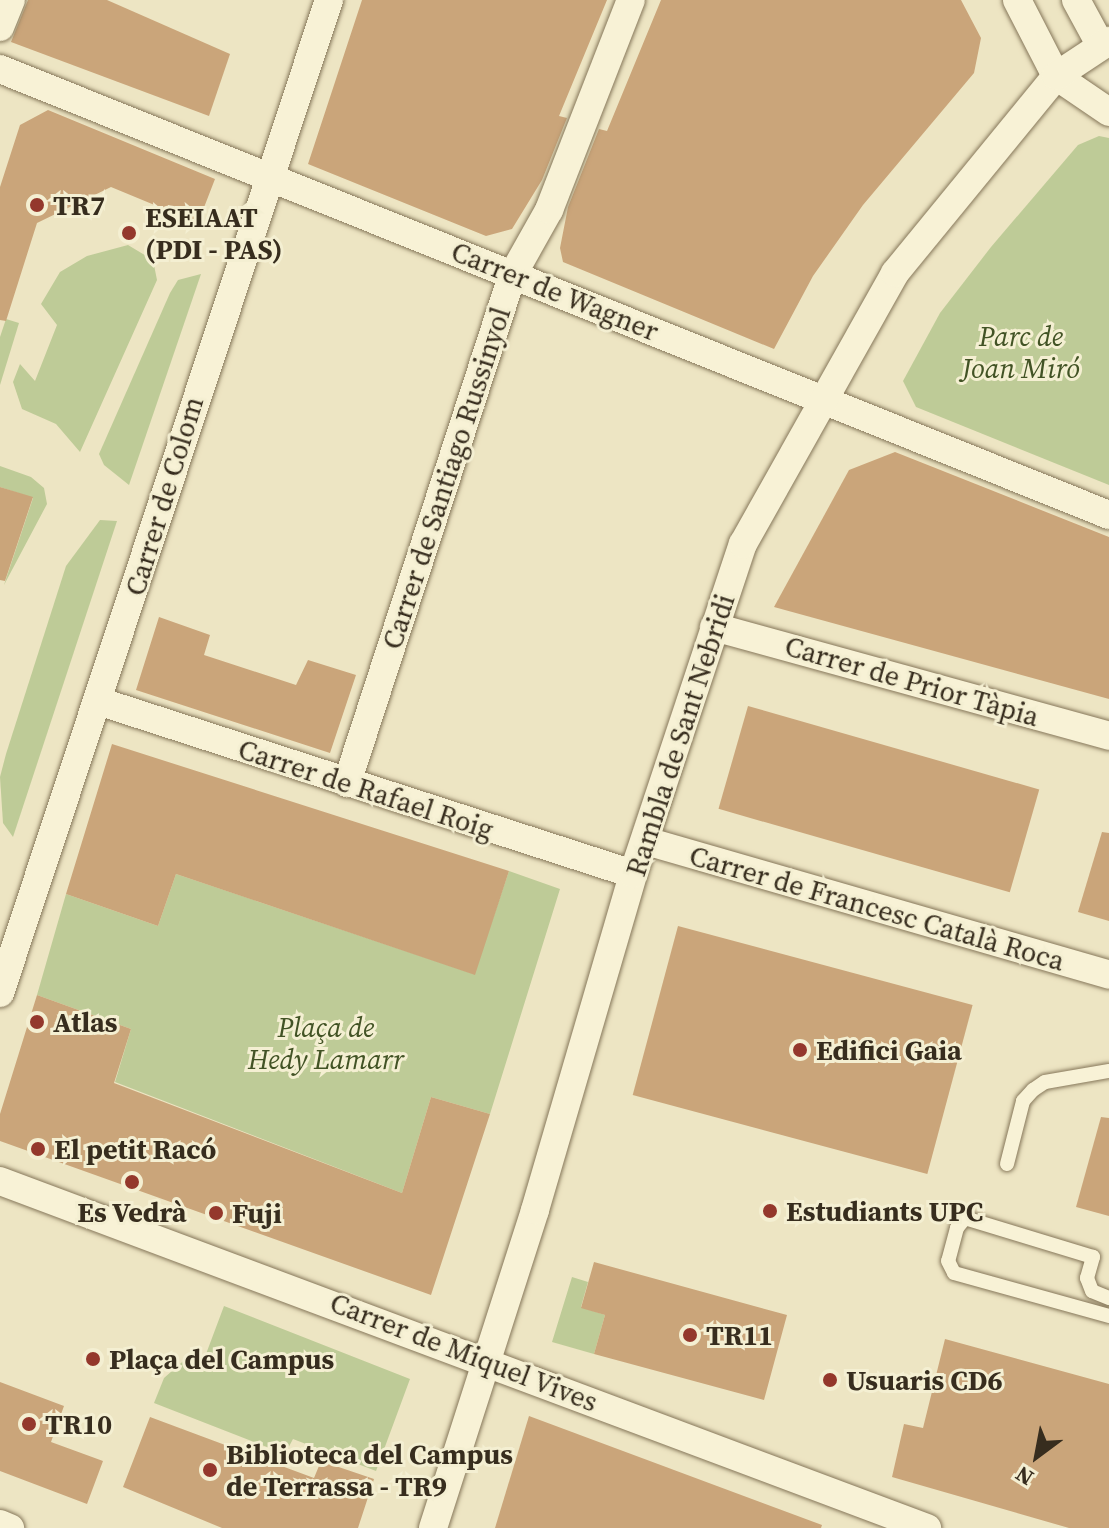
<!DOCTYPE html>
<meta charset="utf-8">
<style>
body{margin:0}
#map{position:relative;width:1109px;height:1528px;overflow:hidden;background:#ede5c3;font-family:"Source Serif 4",serif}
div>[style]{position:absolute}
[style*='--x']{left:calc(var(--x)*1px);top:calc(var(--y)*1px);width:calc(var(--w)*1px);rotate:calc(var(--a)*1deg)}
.green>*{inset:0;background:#becb97}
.building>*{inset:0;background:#caa57a;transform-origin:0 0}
.roads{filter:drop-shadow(0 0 2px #86775a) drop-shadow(0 0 2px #86775a)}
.lane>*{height:14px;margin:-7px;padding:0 7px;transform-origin:7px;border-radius:7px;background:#f8f2d6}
.street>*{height:28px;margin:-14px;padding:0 14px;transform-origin:14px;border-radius:14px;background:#f8f2d6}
.dots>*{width:22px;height:22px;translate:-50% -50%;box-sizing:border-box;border:4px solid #f4efd2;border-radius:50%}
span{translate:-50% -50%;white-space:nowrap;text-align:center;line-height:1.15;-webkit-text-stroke:6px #f4efd2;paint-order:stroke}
.poi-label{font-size:28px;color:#372d1e;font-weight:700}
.left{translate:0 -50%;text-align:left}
.street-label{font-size:28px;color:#372d1e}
.park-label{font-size:28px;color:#425325;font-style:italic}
.north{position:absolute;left:997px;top:1416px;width:80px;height:80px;-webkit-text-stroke:6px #f4efd2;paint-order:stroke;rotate:212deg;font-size:22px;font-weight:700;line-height:32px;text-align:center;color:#372d1e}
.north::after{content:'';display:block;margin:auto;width:28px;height:36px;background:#372d1e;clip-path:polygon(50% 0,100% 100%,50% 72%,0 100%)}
</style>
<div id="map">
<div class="green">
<i style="clip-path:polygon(1099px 136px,1109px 138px,1109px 485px,916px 407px,903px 381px,940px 313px,991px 247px,1078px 145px)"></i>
<i style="clip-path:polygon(128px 245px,153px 260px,157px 280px,80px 452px,56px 424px,22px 409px,13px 382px,20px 364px,35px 381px,57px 325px,41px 304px,60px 272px,87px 256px)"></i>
<i style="clip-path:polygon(201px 274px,129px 485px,104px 465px,99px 454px,170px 293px,178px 280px)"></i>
<i style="clip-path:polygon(6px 319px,19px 323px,0 385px,0 337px)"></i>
<i style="clip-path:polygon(0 466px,31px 477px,44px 488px,47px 504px,4px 585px,33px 498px,0 487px)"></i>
<i style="clip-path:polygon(100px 520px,117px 521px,13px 837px,3px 823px,0 777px,6px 754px,66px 566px)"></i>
<i style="clip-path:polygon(509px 871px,560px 889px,490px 1114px,431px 1097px,402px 1193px,115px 1082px,131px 1029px,37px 995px,66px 894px,158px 926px,176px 874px,474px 974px)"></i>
<i style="clip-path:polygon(572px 1277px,588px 1282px,581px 1307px,605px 1315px,594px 1354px,552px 1342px)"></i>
<i style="clip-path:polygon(224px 1306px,410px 1379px,376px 1471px,293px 1439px,285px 1454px,154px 1403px,164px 1378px,189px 1356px,203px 1362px)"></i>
</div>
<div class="building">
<i style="clip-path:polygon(107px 0,230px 54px,209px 116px,11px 42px,28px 0)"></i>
<i style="clip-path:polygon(362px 0,607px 0,559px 116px,567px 118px,542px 180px,512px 229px,486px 236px,308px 164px)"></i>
<i style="clip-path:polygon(661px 0,961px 0,981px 38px,974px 73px,863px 205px,813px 276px,774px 349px,563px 262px,560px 248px,568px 207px,599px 129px,607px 131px)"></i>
<i style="clip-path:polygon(48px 110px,215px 179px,198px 223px,111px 187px,37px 223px,6px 321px,0 320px,0 187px,20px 125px)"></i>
<i style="clip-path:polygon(895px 452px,1109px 537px,1109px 699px,774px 607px,849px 470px)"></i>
<i style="clip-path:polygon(0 487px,33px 497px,5px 581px,0 580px)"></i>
<i style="clip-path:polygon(159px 617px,210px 635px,204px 655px,296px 685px,308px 660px,356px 675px,330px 753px,136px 690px)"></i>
<i style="left:748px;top:706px;width:303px;height:107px;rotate:16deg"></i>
<i style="clip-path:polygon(112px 744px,509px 871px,475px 975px,176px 874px,158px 926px,66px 894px)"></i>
<i style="clip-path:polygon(1102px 832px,1109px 833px,1109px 921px,1078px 912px)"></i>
<i style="left:678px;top:926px;width:305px;height:175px;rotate:15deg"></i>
<i style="clip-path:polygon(37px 995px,131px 1029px,114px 1083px,402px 1193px,431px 1097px,490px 1114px,431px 1295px,0 1141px,0 1114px)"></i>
<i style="clip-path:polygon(1101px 1117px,1109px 1118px,1109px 1216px,1076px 1207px)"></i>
<i style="clip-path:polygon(594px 1262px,787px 1315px,764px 1400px,594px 1354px,605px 1315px,581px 1308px)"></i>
<i style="clip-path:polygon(945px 1339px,1109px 1384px,1109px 1528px,1069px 1528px,892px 1477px,904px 1424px,923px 1428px)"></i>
<i style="clip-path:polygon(0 1382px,64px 1406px,51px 1442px,103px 1461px,87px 1504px,0 1471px)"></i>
<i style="clip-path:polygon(529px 1416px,822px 1525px,821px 1528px,495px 1528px)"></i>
<i style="clip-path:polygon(150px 1417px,314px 1478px,321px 1461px,374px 1479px,358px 1528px,222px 1528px,123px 1487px)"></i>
</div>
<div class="roads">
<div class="lane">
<i style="--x:1007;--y:1164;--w:65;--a:-75.7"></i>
<i style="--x:1023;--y:1101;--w:15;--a:-48"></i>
<i style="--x:1033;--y:1090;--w:14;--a:-34"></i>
<i style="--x:1045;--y:1082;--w:65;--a:-9.8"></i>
<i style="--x:1109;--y:1298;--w:18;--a:-158"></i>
<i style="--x:1092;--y:1291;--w:14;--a:-111"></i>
<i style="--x:1087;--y:1278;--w:22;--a:-74"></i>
<i style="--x:1093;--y:1257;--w:134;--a:-163.1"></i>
<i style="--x:965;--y:1218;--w:13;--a:129"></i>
<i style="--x:957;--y:1228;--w:34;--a:105"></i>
<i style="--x:948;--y:1261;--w:13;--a:63"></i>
<i style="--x:954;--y:1273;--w:161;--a:15.5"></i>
</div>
<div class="street">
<i style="--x:1017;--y:0;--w:85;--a:62.8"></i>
<i style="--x:1056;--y:76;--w:64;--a:34.2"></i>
<i style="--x:1076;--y:0;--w:52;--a:61.5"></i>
<i style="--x:0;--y:27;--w:29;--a:-68"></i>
<i style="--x:0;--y:69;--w:1195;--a:21.91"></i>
<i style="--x:714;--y:627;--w:410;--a:15.4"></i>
<i style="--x:98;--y:701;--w:562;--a:17.92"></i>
<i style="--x:347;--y:783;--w:533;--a:-71.97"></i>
<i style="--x:512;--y:276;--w:76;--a:-60.7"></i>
<i style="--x:549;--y:210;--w:225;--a:-68.7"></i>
<i style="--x:646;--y:841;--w:482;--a:16.1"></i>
<i style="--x:0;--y:993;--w:1046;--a:-71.67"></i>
<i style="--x:0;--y:1181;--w:990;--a:20.52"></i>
<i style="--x:0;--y:1524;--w:11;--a:22"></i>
<i style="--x:433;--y:1528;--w:334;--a:-72.2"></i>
<i style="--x:535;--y:1210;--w:350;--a:-73.7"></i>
<i style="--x:633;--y:874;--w:348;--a:-71.6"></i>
<i style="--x:743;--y:544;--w:311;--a:-60.7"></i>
<i style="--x:895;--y:273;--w:254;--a:-50.7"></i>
<i style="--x:1056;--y:76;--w:64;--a:-33.4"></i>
</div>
</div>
<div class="dots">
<i style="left:37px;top:205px;background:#94382c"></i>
<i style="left:129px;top:233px;background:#94382c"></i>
<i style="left:37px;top:1022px;background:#94382c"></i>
<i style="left:800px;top:1050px;background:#94382c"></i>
<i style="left:38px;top:1149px;background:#94382c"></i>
<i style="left:132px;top:1182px;background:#94382c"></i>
<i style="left:770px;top:1211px;background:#94382c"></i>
<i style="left:216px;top:1213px;background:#94382c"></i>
<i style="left:690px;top:1335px;background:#94382c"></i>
<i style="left:93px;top:1359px;background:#94382c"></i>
<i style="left:830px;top:1380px;background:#94382c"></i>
<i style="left:29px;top:1424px;background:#94382c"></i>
<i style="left:210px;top:1470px;background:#94382c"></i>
</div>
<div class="poi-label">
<span class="left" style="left:53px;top:205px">TR7</span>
<span class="left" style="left:145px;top:233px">ESEIAAT<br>(PDI - PAS)</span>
<span class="left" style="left:53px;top:1022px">Atlas</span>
<span class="left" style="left:816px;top:1050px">Edifici Gaia</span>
<span class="left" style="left:54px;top:1149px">El petit Racó</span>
<span class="left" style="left:786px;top:1211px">Estudiants UPC</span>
<span style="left:132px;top:1212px">Es Vedrà</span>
<span class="left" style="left:232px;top:1213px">Fuji</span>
<span class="left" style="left:706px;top:1335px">TR11</span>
<span class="left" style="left:109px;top:1359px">Plaça del Campus</span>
<span class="left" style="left:846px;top:1380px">Usuaris CD6</span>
<span class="left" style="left:45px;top:1424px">TR10</span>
<span class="left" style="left:226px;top:1470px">Biblioteca del Campus<br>de Terrassa - TR9</span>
</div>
<div class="street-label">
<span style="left:555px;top:291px;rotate:22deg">Carrer de Wagner</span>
<span style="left:446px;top:478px;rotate:-72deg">Carrer de Santiago Russinyol</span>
<span style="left:164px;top:496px;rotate:-73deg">Carrer de Colom</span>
<span style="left:912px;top:681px;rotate:16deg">Carrer de Prior Tàpia</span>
<span style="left:680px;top:735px;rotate:-72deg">Rambla de Sant Nebridi</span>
<span style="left:366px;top:789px;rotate:18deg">Carrer de Rafael Roig</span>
<span style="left:877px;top:908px;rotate:16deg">Carrer de Francesc Català Roca</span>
<span style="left:464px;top:1352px;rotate:21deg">Carrer de Miquel Vives</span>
</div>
<div class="park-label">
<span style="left:1021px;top:352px">Parc de<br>Joan Miró</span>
<span style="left:326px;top:1043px">Plaça de<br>Hedy Lamarr</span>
</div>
<div class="north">N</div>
</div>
